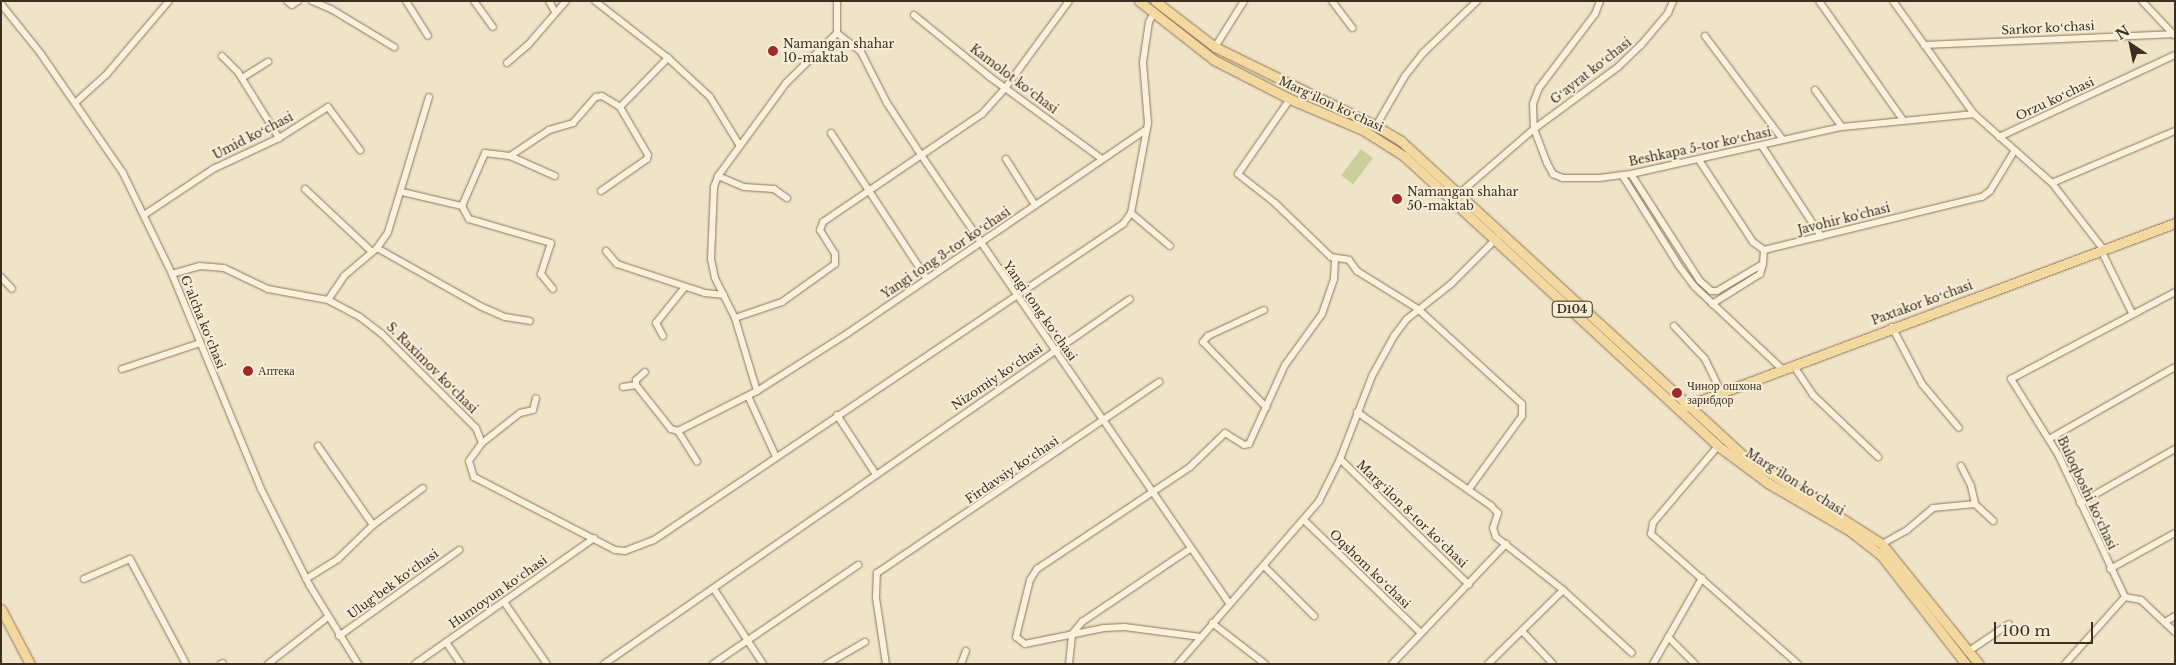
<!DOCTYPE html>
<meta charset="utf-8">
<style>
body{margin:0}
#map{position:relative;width:2176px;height:665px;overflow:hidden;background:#f0e4c8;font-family:"Libre Baskerville",serif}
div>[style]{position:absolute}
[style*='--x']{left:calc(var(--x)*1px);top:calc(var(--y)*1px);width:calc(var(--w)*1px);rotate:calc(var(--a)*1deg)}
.green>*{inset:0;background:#c9cf9b;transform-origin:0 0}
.roads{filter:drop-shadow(0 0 1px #8d765c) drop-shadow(0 0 1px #8d765c)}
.minor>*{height:6px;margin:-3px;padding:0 3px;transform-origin:3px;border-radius:3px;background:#faf1dc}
.major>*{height:9px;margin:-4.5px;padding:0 4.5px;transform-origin:4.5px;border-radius:4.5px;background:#f3d9a0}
.dots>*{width:14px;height:14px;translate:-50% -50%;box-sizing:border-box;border:2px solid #f7eed8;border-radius:50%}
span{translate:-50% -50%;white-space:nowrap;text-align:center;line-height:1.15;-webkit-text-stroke:4px #f7eed8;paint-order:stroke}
.shield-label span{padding:1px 4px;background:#f7eed8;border:1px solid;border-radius:4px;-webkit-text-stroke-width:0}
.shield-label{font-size:11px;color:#3d2e20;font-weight:700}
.street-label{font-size:12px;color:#3d2e20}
.poi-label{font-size:12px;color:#3d2e20}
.left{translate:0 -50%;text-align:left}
.frame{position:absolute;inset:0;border:2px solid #3d2e20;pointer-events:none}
.north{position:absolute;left:2106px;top:20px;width:50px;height:50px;-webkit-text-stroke:4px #f7eed8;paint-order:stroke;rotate:326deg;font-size:14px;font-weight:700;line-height:20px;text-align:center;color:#3d2e20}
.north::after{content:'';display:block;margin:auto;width:18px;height:22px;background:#3d2e20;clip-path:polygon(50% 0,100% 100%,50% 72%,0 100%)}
.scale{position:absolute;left:1994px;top:622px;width:99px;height:22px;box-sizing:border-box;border:2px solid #3d2e20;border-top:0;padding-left:6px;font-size:15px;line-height:18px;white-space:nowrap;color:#3d2e20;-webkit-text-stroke:4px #f7eed8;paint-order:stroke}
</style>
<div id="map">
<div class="green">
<i style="left:1361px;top:149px;width:15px;height:33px;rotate:37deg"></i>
</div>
<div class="roads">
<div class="minor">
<i style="--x:287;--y:1;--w:6;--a:39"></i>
<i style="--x:292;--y:5;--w:7;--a:-34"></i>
<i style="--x:312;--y:1;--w:21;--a:23"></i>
<i style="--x:331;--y:9;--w:74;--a:31.1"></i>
<i style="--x:406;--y:1;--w:41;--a:57.8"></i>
<i style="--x:474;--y:1;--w:32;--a:54"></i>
<i style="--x:549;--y:1;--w:13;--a:61"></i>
<i style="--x:595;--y:1;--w:93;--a:38"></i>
<i style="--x:668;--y:58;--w:57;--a:42.9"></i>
<i style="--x:710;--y:97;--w:57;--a:58.5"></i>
<i style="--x:1332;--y:1;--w:34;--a:53"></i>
<i style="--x:1600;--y:1;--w:14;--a:111"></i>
<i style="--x:1595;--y:14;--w:93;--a:127.1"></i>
<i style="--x:1539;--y:88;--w:17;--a:111"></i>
<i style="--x:1533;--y:104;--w:25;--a:88"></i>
<i style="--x:1534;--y:129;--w:36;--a:69"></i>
<i style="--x:1547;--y:163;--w:13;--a:61"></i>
<i style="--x:1553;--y:174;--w:11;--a:22"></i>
<i style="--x:1563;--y:178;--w:36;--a:0"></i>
<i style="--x:1599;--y:178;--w:32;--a:-7"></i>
<i style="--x:1631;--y:174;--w:216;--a:-12.6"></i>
<i style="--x:1842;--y:127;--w:133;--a:-5.6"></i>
<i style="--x:1819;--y:1;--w:146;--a:54.8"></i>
<i style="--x:1893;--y:1;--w:139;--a:54.4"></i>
<i style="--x:1974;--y:114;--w:104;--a:41.5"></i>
<i style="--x:2052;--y:183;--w:83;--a:52.3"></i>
<i style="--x:2142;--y:1;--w:47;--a:46.7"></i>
<i style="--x:1;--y:4;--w:64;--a:51.3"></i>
<i style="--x:41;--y:54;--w:145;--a:55.4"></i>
<i style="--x:123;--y:173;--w:112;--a:64.1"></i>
<i style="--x:172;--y:274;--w:233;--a:67.5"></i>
<i style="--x:261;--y:489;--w:109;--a:63.2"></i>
<i style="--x:310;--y:586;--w:92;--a:58.4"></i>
<i style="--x:914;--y:15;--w:98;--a:39.2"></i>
<i style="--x:990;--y:77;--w:139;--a:36.2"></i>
<i style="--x:837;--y:33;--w:31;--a:38"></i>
<i style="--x:861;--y:52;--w:57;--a:63"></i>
<i style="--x:887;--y:103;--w:62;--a:56.8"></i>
<i style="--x:921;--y:155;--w:544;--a:55.49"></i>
<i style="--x:1705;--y:36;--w:130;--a:53.1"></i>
<i style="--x:1924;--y:45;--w:248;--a:-2.5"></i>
<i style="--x:1215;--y:47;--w:54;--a:-57.8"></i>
<i style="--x:222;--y:56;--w:23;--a:45"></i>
<i style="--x:238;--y:72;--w:78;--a:58.2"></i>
<i style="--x:507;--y:63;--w:28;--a:-41"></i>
<i style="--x:528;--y:45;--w:58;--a:-49.2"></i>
<i style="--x:242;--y:78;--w:31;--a:-32"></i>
<i style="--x:1815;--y:90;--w:46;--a:53.9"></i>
<i style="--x:1290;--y:99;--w:91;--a:124.7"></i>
<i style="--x:1238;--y:174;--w:47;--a:38.1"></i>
<i style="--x:1275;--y:203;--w:78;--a:44"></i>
<i style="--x:1331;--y:257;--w:18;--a:9"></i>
<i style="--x:1349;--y:260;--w:14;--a:54"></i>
<i style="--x:1357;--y:271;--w:72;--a:31.9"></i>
<i style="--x:1418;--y:309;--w:141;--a:42.4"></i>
<i style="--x:1522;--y:404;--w:12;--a:90"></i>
<i style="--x:1522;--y:416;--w:90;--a:126"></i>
<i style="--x:75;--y:103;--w:42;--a:-42.1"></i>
<i style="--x:106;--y:75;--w:97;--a:-49.6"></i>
<i style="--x:1376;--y:126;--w:58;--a:-59.9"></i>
<i style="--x:1405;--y:76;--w:29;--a:-52"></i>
<i style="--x:1423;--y:53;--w:75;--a:-43.9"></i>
<i style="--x:831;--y:133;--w:175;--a:56.7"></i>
<i style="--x:1999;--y:137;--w:194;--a:-25"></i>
<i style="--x:1762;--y:146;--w:108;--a:56.8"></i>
<i style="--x:510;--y:156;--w:47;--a:-33.7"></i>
<i style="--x:549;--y:130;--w:25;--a:-16"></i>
<i style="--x:573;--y:123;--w:35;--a:-49"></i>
<i style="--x:596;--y:97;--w:6;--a:-9"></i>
<i style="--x:602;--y:96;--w:21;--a:31"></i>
<i style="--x:620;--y:107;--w:69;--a:-45.6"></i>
<i style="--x:1006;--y:159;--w:54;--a:57.8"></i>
<i style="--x:1699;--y:160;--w:98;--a:56.6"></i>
<i style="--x:1753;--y:242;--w:14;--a:36"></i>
<i style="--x:1764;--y:250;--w:224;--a:-13.7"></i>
<i style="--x:1982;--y:197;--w:10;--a:-37"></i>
<i style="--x:1990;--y:191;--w:48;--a:-58.6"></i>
<i style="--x:1631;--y:174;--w:127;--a:57.2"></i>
<i style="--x:1700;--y:281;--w:15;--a:42"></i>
<i style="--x:1711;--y:291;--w:6;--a:0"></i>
<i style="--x:1717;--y:291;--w:53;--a:-30.4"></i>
<i style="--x:1763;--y:264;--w:14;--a:-86"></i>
<i style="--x:1622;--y:175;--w:107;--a:57.9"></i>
<i style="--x:1679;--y:266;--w:26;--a:53"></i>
<i style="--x:1695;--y:287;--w:120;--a:43.3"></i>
<i style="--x:718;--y:176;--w:28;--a:23"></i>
<i style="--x:744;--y:187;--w:30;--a:4"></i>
<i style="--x:774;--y:189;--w:16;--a:35"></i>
<i style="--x:2052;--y:183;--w:134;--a:-22.9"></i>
<i style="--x:305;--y:189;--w:91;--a:43.2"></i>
<i style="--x:601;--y:191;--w:56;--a:-34.8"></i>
<i style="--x:647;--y:159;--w:4;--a:-76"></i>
<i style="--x:648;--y:155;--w:56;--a:-120.3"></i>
<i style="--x:402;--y:192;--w:62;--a:13.1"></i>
<i style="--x:462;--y:206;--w:58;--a:-66.5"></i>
<i style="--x:485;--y:153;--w:25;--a:7"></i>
<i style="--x:510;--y:156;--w:49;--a:24"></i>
<i style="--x:1460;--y:193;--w:98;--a:-40.9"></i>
<i style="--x:1534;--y:129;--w:104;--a:-36.4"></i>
<i style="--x:1618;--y:67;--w:32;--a:-44"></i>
<i style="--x:1641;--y:45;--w:42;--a:-49.8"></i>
<i style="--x:1668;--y:13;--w:13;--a:-67"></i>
<i style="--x:462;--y:206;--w:15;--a:62"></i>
<i style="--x:469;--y:219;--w:85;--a:16.3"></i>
<i style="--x:551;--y:243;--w:33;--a:108"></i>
<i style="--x:541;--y:274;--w:19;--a:51"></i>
<i style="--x:1131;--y:213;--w:51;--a:40.2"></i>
<i style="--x:144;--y:215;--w:83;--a:-33.7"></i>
<i style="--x:213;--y:169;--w:73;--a:-25.2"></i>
<i style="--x:279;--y:138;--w:58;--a:-32.3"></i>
<i style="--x:328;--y:107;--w:54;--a:53.3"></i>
<i style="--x:377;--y:248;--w:118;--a:29.4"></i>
<i style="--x:480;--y:306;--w:27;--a:24"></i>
<i style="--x:505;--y:317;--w:25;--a:9"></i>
<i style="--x:2101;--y:250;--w:70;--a:63.8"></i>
<i style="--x:606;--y:251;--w:17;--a:50"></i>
<i style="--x:617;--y:264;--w:93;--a:18.2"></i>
<i style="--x:705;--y:293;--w:19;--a:6"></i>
<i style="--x:172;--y:274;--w:29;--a:-16"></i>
<i style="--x:200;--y:266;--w:24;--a:5"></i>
<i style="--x:224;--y:268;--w:49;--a:25.5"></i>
<i style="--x:268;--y:289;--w:61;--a:10.4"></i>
<i style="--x:328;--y:300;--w:36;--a:28"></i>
<i style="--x:360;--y:317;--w:28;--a:38"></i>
<i style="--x:382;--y:334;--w:133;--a:45"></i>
<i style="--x:476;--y:428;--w:16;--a:68"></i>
<i style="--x:482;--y:443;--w:22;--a:126"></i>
<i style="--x:469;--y:461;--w:17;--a:73"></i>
<i style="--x:474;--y:477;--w:159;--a:27.4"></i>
<i style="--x:615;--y:550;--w:10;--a:6"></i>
<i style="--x:625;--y:551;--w:31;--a:-21"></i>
<i style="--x:654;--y:540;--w:566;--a:-33.97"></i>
<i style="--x:1123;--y:224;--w:14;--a:-54"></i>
<i style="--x:1131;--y:213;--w:92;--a:-79.3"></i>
<i style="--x:1148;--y:123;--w:61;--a:-94.7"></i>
<i style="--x:1143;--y:62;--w:40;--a:-81.5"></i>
<i style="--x:1149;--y:22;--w:11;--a:-63"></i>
<i style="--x:1;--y:277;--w:16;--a:47"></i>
<i style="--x:328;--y:300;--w:29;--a:-56"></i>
<i style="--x:344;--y:276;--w:43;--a:-40.3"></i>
<i style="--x:377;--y:248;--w:19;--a:-55"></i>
<i style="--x:388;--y:232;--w:141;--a:-73.1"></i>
<i style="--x:1712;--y:304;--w:57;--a:-32"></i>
<i style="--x:1760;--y:274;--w:10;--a:-73"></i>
<i style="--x:1264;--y:310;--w:62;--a:155.1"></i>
<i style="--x:1208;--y:336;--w:8;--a:130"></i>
<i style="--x:1203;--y:342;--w:91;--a:45.9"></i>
<i style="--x:735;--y:318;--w:50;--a:-18.8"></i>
<i style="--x:782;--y:302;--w:65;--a:-35.6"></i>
<i style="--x:835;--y:264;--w:10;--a:-90"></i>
<i style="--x:835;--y:254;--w:28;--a:-122"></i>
<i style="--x:820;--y:230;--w:9;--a:-69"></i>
<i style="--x:823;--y:222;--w:192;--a:-34.2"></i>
<i style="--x:982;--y:114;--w:36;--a:-48"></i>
<i style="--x:1006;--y:87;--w:107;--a:-53.8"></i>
<i style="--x:1674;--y:326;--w:45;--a:46.8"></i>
<i style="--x:1705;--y:359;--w:37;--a:64"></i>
<i style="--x:1892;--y:327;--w:64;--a:62.2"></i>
<i style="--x:1922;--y:384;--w:57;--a:49.9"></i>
<i style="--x:663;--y:336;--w:15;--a:-118"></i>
<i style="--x:656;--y:323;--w:46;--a:-51.1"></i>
<i style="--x:1793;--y:365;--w:36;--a:56"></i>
<i style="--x:1813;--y:395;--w:90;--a:43.6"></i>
<i style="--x:122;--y:369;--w:82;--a:-18.4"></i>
<i style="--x:636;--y:385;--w:5;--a:-90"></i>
<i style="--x:636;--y:380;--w:12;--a:-42"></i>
<i style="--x:623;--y:387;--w:13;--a:-9"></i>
<i style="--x:636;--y:385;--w:56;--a:51.5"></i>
<i style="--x:671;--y:429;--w:7;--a:16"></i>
<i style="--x:678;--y:431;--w:89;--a:-26.9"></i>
<i style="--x:757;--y:391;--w:108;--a:-32.5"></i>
<i style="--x:848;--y:333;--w:361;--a:-34.3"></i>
<i style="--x:757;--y:391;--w:76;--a:-106.8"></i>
<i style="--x:735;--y:318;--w:45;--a:-116.6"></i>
<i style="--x:715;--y:278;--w:19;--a:-102"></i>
<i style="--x:711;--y:259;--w:72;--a:-87.6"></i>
<i style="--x:714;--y:187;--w:12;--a:-70"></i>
<i style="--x:718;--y:176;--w:115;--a:-53.8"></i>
<i style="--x:786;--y:83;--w:71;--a:-44.4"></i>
<i style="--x:837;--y:33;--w:32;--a:-90"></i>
<i style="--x:748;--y:396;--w:67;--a:65.3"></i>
<i style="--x:1357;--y:412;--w:164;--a:35"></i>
<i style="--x:1491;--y:506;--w:10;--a:45"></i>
<i style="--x:1498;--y:513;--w:16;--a:108"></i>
<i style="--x:1493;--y:528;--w:9;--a:72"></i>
<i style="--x:1496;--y:537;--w:85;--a:38.3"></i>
<i style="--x:1563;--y:590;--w:93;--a:42.4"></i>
<i style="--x:837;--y:415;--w:69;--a:56.8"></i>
<i style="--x:678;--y:431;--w:36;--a:58"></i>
<i style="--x:2049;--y:439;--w:145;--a:-29.7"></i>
<i style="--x:482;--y:443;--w:48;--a:-38.3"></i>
<i style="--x:520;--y:413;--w:13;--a:-13"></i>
<i style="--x:533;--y:410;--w:12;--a:-76"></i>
<i style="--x:318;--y:446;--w:96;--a:55.2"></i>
<i style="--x:1718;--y:446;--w:101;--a:130.2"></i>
<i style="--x:1653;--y:523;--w:11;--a:100"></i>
<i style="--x:1651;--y:534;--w:196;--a:41.5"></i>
<i style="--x:1340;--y:459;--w:180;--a:44.3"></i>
<i style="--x:1961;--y:466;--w:22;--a:63"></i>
<i style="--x:1971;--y:486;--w:18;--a:77"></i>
<i style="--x:2080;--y:503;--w:109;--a:-29.6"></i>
<i style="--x:1305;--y:521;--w:161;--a:44"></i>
<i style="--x:1882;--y:544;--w:29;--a:-29"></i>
<i style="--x:1907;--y:530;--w:34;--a:-40"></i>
<i style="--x:1933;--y:508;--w:42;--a:-5.4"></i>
<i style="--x:1975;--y:504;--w:25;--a:43"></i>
<i style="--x:1264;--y:566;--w:71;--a:45"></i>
<i style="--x:2110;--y:569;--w:74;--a:-29"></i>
<i style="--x:84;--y:579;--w:50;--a:-23.5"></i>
<i style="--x:130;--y:559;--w:119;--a:61.9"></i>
<i style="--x:306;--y:579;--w:38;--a:-32"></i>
<i style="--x:338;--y:559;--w:49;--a:-44.2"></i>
<i style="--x:373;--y:525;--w:62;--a:-36.5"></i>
<i style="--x:714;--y:589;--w:90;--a:56.8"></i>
<i style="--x:2125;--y:597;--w:156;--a:-115.1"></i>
<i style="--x:2059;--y:456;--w:91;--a:-121.9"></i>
<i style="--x:2011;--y:379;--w:186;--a:-27.9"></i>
<i style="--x:2125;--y:597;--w:16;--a:11"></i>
<i style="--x:2141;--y:600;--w:47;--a:43.3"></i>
<i style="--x:504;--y:602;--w:75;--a:55.3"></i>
<i style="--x:2165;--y:622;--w:12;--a:-31"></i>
<i style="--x:1212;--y:623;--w:67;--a:37.7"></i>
<i style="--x:1522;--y:631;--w:45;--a:46.8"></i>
<i style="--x:339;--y:636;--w:148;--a:-35.6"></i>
<i style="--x:1201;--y:637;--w:77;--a:-172.5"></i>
<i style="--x:1125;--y:627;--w:21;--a:177"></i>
<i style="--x:1104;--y:628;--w:81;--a:168.6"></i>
<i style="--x:1025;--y:644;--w:11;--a:-142"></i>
<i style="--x:1016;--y:637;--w:59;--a:-76.2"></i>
<i style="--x:1030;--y:580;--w:13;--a:-58"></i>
<i style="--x:1037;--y:569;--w:184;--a:-33.7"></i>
<i style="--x:1190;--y:467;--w:49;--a:-44.2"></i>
<i style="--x:1225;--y:433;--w:22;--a:32"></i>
<i style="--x:1244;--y:445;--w:5;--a:-11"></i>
<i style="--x:1249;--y:444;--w:87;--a:-65.5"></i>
<i style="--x:1285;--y:365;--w:63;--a:-54"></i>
<i style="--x:1322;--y:314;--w:37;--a:-71"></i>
<i style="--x:1334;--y:279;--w:20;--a:-87"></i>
<i style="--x:1668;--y:637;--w:38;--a:45"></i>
<i style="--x:446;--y:642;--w:27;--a:56"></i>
<i style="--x:1969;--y:651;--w:48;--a:-34"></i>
<i style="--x:221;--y:664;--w:2;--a:-27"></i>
<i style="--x:268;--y:664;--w:76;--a:-38.1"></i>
<i style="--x:415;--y:664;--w:219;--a:-35.1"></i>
<i style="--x:604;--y:664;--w:640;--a:-34.76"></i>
<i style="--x:713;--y:664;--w:176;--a:-34.3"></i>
<i style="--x:827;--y:664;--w:44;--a:-30.1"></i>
<i style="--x:886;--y:664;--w:67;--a:-98.6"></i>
<i style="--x:876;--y:598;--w:25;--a:-88"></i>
<i style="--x:877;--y:573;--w:341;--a:-34.1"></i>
<i style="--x:961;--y:664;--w:14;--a:-69"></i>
<i style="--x:1069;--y:664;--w:30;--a:-84"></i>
<i style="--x:1072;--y:634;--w:16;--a:-50"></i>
<i style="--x:1082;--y:622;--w:130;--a:-34.1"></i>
<i style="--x:1178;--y:664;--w:216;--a:-49.1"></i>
<i style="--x:1319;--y:501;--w:47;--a:-63.4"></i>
<i style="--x:1340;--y:459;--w:89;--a:-68.9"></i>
<i style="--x:1372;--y:376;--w:46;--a:-61.2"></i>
<i style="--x:1394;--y:336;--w:21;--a:-53"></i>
<i style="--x:1407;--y:319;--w:56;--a:-38.5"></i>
<i style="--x:1451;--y:284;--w:64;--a:-45"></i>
<i style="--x:1392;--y:664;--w:166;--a:-46.5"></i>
<i style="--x:1488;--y:664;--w:105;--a:-44.6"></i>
<i style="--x:1653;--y:664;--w:99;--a:-60.3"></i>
<i style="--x:2065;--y:664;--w:90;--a:-48.2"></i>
</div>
<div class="major">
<i style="--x:1139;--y:1;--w:95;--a:38.2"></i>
<i style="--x:1214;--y:60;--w:85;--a:27.2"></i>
<i style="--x:1290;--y:99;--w:79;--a:23"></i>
<i style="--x:1363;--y:130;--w:49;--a:32.4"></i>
<i style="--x:1404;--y:156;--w:427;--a:42.7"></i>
<i style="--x:1718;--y:446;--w:62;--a:36.5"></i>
<i style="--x:1768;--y:483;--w:95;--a:30.3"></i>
<i style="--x:1850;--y:531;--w:39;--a:38"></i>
<i style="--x:1881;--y:555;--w:138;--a:52.1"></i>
<i style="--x:1155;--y:1;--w:76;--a:37.5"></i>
<i style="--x:1215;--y:47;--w:179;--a:26.1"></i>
<i style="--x:1376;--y:126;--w:29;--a:31"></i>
<i style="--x:1401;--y:141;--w:467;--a:42.6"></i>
<i style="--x:1745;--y:457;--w:162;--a:32.4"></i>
<i style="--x:1882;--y:544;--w:154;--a:51.1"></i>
<i style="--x:1683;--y:407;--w:525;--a:-20.5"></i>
<i style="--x:1;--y:609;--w:62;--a:62.2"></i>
</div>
</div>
<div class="dots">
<i style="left:773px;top:51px;background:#9e2a2b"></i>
<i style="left:1397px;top:199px;background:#9e2a2b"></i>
<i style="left:248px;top:371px;background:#9e2a2b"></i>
<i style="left:1677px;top:393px;background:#9e2a2b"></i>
</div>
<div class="shield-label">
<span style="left:1572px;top:309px">D104</span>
</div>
<div class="street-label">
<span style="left:2048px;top:28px;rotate:-3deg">Sarkor koʻchasi</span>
<span style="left:1591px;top:71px;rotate:-38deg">Gʻayrat koʻchasi</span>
<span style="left:1014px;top:79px;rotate:37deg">Kamolot koʻchasi</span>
<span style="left:2055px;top:99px;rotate:-25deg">Orzu koʻchasi</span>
<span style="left:1331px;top:104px;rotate:25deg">Margʻilon koʻchasi</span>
<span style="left:253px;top:136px;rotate:-27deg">Umid koʻchasi</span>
<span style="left:1700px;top:147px;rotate:-12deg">Beshkapa 5-tor koʻchasi</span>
<span style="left:1844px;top:219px;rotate:-14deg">Javohir ko'chasi</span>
<span style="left:946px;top:253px;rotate:-34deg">Yangi tong 3-tor koʻchasi</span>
<span style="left:1922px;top:303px;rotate:-20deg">Paxtakor koʻchasi</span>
<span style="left:1040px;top:311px;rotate:55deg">Yangi tong koʻchasi</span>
<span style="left:203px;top:322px;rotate:68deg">Gʻalcha koʻchasi</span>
<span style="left:432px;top:368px;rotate:45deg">S. Raximov koʻchasi</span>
<span style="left:997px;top:377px;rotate:-34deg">Nizomiy koʻchasi</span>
<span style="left:1012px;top:470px;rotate:-34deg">Firdavsiy koʻchasi</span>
<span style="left:1795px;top:482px;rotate:32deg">Margʻilon koʻchasi</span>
<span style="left:2087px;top:493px;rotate:65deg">Buloqboshi koʻchasi</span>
<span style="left:1412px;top:514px;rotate:44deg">Margʻilon 8-tor koʻchasi</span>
<span style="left:1370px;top:569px;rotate:44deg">Oqshom koʻchasi</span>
<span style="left:393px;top:584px;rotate:-36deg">Ulugʻbek koʻchasi</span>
<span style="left:498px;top:592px;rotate:-35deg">Humoyun koʻchasi</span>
</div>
<div class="poi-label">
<span class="left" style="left:783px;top:51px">Namangan shahar<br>10-maktab</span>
<span class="left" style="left:1407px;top:199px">Namangan shahar<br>50-maktab</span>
<span class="left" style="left:258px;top:371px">Аптека</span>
<span class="left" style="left:1687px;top:393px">Чинор ошхона<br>зарибдор</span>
</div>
<div class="frame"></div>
<div class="north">N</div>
<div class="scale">100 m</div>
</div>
